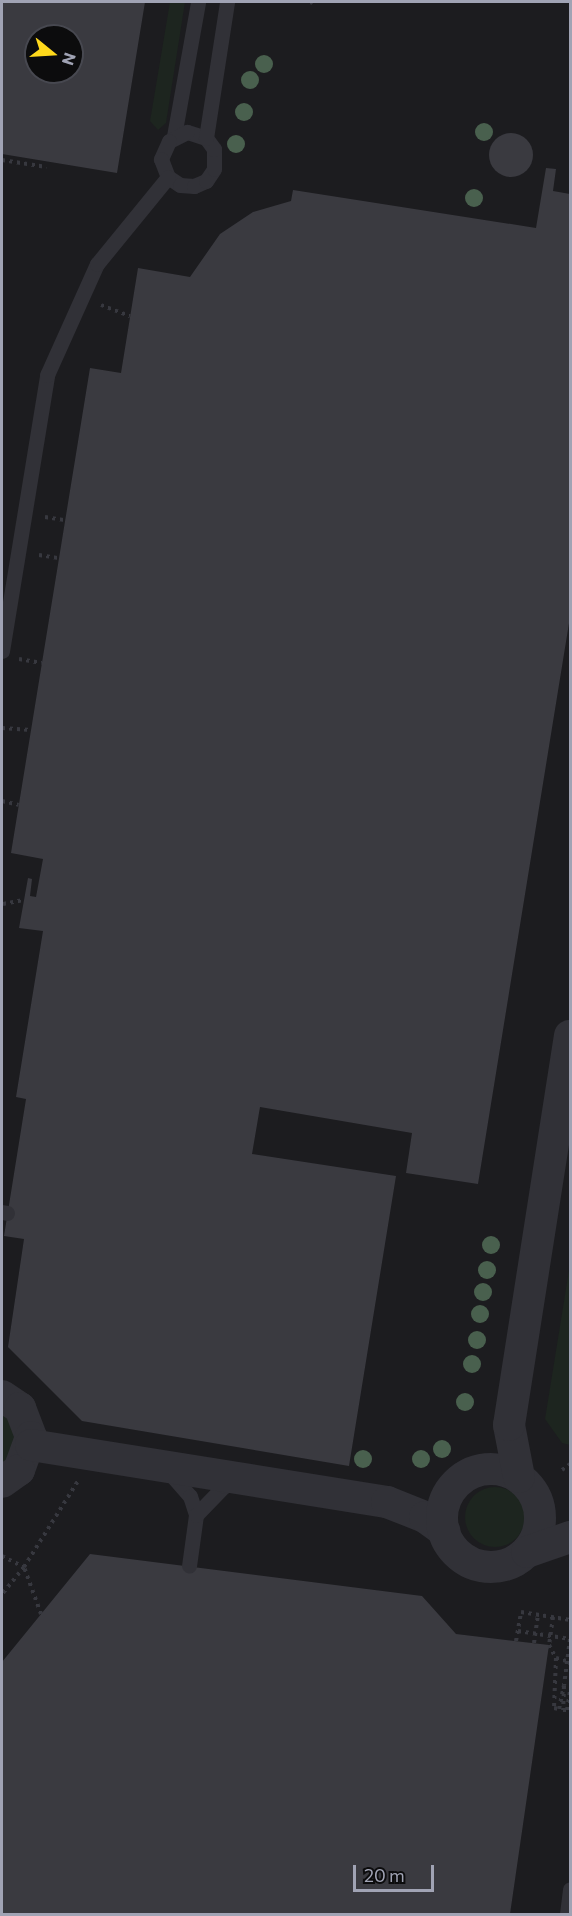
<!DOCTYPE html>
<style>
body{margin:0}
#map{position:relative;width:572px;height:1916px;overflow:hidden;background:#111012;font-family:Commissioner,sans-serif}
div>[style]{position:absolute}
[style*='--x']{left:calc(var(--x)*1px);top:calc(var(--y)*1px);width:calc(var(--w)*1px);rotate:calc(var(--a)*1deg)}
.built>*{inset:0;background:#1c1c1f}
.green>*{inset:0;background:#1d251f}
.round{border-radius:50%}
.building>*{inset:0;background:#3a3a40}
.path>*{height:4px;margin-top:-2px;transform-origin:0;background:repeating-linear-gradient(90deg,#37383f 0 3px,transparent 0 7.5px)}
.lane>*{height:15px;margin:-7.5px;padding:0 7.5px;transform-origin:7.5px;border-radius:7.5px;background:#313137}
.street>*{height:32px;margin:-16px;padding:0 16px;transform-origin:16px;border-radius:16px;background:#313137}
.street>.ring{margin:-16px;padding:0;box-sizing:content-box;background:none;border:32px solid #313137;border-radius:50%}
.trees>*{width:18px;height:18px;margin:-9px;border-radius:50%;background:#49604e}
span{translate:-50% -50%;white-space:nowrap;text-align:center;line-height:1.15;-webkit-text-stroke:4.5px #0c0c0d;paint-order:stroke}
.frame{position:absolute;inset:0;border:3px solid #a0a3b4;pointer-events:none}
.north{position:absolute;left:24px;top:24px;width:60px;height:60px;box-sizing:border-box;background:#0c0c0d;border:2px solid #474850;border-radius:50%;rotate:108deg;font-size:16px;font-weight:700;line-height:24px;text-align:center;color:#a0a3b4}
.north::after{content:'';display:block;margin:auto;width:21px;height:27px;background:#ffd91c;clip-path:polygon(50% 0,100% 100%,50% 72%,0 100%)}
.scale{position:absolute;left:353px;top:1865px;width:81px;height:27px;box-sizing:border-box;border:3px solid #a0a3b4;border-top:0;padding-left:8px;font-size:18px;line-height:21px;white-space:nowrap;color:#a0a3b4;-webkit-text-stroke:4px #0c0c0d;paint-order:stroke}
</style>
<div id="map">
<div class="built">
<i style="clip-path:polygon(evenodd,2px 2px,570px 2px,570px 1914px,2px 1914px,2px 2px,36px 36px,72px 36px,72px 72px,36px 72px,36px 36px)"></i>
</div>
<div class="green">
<i style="clip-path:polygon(170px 2px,185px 2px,166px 123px,158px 130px,150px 121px)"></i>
<i style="clip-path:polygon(570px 1264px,570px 1445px,562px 1443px,545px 1419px)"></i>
<i style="clip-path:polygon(2px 1413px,16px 1429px,13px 1454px,2px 1465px)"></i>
<i class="round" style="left:465px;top:1487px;width:60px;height:60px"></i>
</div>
<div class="building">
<i style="clip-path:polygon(evenodd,2px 2px,145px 2px,117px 173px,2px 154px,2px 2px,36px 36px,72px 36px,72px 72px,36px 72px,36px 36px)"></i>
<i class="round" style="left:489px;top:133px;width:44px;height:44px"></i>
<i style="clip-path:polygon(546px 168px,556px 169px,553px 191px,570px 194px,570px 617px,478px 1184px,406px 1173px,412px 1133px,260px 1107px,252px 1154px,396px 1176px,349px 1466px,82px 1421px,8px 1347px,24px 1239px,4px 1236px,26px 1099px,16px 1097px,43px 931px,19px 928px,28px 878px,32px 879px,30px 896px,36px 897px,43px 859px,11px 853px,90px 368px,121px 373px,138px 268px,190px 277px,220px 234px,253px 212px,291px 201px,293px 190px,536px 228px)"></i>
<i style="clip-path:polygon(90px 1554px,422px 1596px,456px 1634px,549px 1645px,510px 1914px,2px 1914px,2px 1662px)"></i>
</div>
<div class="path">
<i style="--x:310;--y:2;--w:3;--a:18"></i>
<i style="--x:2;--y:160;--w:45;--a:9"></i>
<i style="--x:101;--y:305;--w:31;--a:21"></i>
<i style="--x:45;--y:517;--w:20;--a:9"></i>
<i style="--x:39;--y:555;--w:20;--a:9"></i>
<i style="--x:19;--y:659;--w:23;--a:10"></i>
<i style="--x:2;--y:728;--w:29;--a:4"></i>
<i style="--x:2;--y:801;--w:17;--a:13"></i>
<i style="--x:3;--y:904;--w:21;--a:-11"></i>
<i style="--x:562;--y:1470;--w:10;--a:-37"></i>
<i style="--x:2;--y:1556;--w:25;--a:27"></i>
<i style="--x:24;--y:1567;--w:35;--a:129"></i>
<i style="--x:41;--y:1614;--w:50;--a:-109.9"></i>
<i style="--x:24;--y:1567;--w:102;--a:-57.9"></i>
<i style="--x:553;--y:1617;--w:28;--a:98"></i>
<i style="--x:549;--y:1645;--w:15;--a:62"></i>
<i style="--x:556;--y:1658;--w:50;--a:92.3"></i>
<i style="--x:554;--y:1708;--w:5;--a:11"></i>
<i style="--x:559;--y:1709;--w:24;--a:-78"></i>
<i style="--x:564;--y:1686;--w:24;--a:92"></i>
<i style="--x:563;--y:1710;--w:4;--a:0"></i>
<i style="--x:567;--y:1710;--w:20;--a:-81"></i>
<i style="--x:518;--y:1631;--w:53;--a:8.7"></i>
<i style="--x:570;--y:1639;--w:47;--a:97.3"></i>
<i style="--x:516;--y:1641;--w:29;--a:-80"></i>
<i style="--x:521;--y:1612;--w:50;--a:9.3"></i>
<i style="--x:534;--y:1643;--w:28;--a:-82"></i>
<i style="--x:556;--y:1658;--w:15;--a:16"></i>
</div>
<div class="lane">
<i style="--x:174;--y:136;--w:136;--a:-79.8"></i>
<i style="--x:206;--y:138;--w:20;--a:-162"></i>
<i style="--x:187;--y:132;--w:20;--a:153"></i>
<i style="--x:169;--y:141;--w:20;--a:114"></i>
<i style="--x:161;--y:159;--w:19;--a:69"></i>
<i style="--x:168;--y:177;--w:14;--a:34"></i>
<i style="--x:180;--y:185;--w:14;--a:4"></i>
<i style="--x:194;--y:186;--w:13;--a:-23"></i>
<i style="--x:206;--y:181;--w:14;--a:-56"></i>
<i style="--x:214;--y:169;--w:20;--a:-90"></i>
<i style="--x:214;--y:149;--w:14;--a:-126"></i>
<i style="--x:206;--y:138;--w:138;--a:-81.2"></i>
<i style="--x:2;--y:651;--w:280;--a:-80.7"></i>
<i style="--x:47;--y:375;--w:122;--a:-65.8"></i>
<i style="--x:97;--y:264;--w:112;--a:-50.8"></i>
<i style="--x:2;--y:1212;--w:5;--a:11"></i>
<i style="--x:168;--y:1471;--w:33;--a:49"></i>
<i style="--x:190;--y:1496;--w:20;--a:72"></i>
<i style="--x:196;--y:1515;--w:51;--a:97.8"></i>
<i style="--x:196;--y:1515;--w:40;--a:-46"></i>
<i style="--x:224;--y:1486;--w:13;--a:-13"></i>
<i style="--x:567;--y:1914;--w:25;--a:-83"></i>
</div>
<div class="street">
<i style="--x:2;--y:1396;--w:22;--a:34"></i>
<i style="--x:20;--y:1408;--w:31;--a:69"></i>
<i style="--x:31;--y:1437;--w:35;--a:110"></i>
<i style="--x:19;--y:1470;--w:21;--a:145"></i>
<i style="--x:31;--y:1445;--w:361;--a:9.1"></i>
<i style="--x:387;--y:1502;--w:41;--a:21.5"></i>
<i style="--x:425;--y:1517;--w:24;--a:36"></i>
<i class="ring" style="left:442px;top:1469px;width:66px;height:66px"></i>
<i style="--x:519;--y:1477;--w:53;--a:-100.9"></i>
<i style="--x:509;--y:1425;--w:394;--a:-81.1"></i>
<i style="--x:527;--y:1552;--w:46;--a:-19.2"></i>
</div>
<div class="trees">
<i style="left:264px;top:64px"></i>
<i style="left:250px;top:80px"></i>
<i style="left:244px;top:112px"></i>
<i style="left:484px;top:132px"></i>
<i style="left:236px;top:144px"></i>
<i style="left:474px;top:198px"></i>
<i style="left:491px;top:1245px"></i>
<i style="left:487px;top:1270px"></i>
<i style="left:483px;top:1292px"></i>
<i style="left:480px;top:1314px"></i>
<i style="left:477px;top:1340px"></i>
<i style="left:472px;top:1364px"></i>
<i style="left:465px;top:1402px"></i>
<i style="left:442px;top:1449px"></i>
<i style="left:363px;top:1459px"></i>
<i style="left:421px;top:1459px"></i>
</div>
<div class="frame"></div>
<div class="north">N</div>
<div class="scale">20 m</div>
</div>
